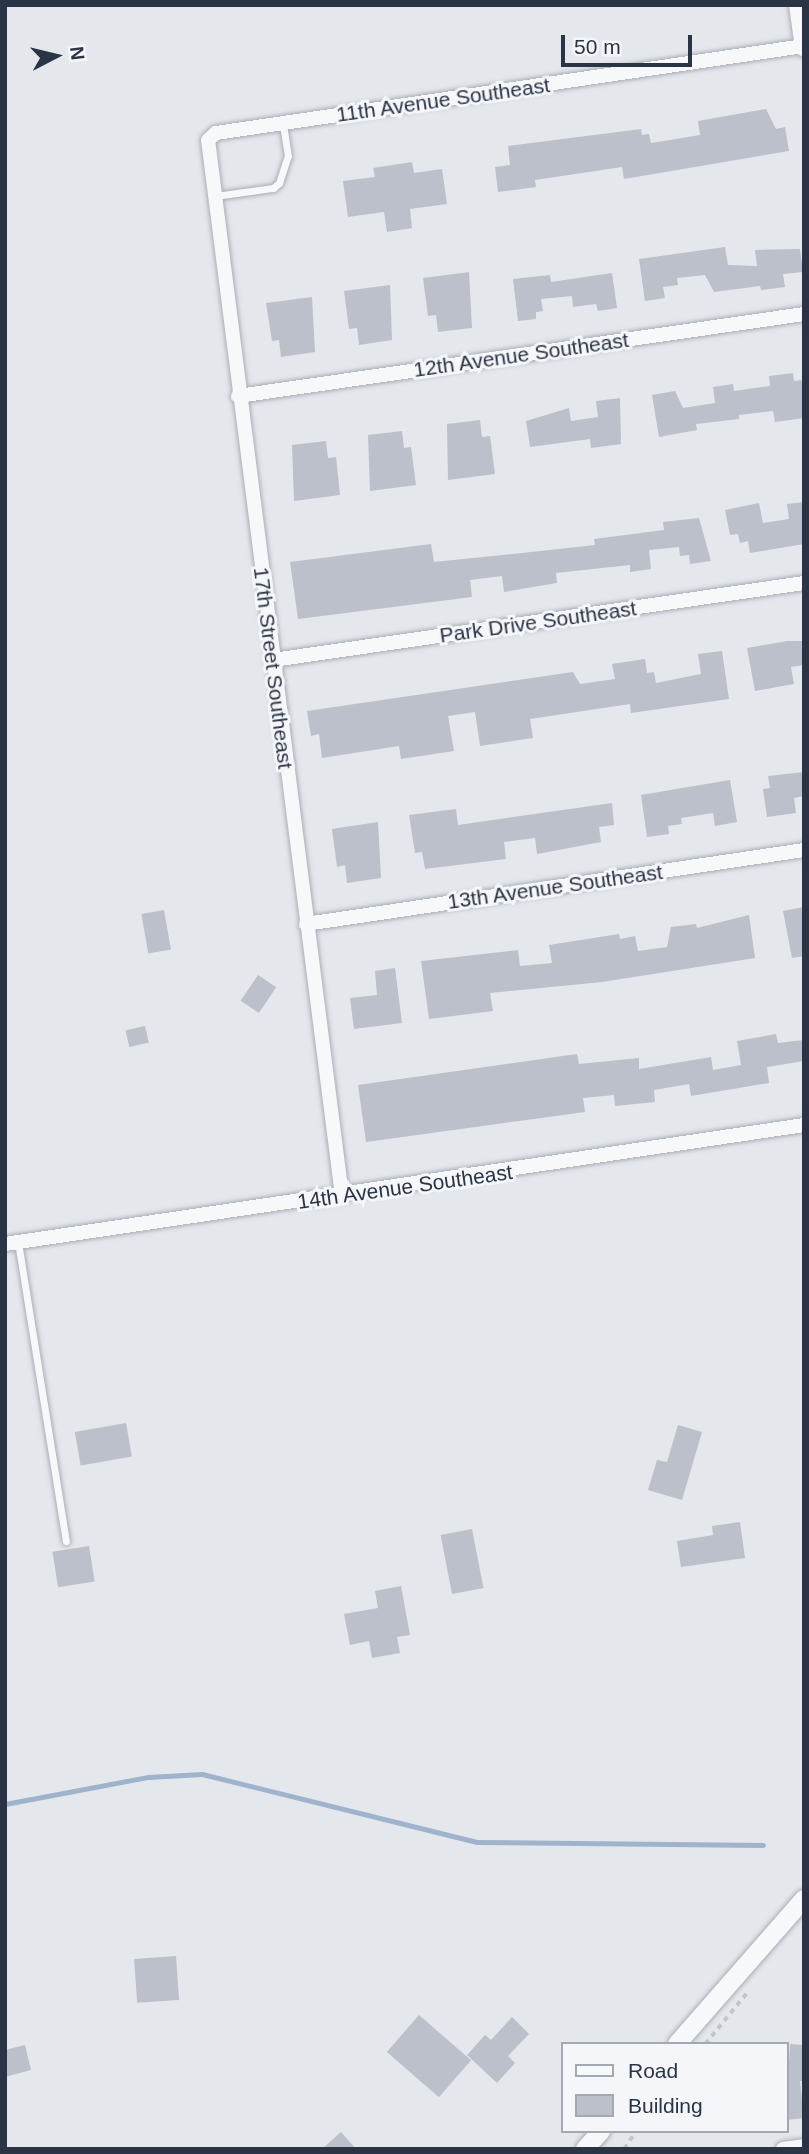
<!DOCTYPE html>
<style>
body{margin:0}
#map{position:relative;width:809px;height:2154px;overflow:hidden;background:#e4e7ec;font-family:Helvetica,sans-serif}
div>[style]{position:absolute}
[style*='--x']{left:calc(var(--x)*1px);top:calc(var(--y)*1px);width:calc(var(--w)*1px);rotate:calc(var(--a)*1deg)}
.stream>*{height:5px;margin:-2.5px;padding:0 2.5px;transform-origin:2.5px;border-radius:2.5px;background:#9fb4cc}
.building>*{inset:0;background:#bbc0ca;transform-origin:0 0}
.path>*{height:3.5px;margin-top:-1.75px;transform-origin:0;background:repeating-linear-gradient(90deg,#c2c5cb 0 5px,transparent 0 10px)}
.roads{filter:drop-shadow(0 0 2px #a9aeb7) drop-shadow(0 0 2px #a9aeb7)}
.service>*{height:7px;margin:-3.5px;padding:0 3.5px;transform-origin:3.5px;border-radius:3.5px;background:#f7f8fa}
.minor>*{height:14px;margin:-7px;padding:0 7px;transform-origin:7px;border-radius:7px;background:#f7f8fa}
.tertiary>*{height:18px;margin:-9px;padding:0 9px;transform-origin:9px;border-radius:9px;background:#f7f8fa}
span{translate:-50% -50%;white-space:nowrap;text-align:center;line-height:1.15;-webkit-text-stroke:6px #f4f6f9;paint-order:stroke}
.street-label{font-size:21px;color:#2b3445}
.frame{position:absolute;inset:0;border:7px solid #2b3445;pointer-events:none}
.legend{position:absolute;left:561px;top:2042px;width:228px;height:91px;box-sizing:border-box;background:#f4f6f9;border:2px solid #a4a8b1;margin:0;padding:9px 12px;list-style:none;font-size:21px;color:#2b3445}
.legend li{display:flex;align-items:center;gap:14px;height:35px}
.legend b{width:35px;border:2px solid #a4a8b1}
.north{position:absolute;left:21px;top:21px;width:70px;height:70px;-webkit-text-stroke:5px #f4f6f9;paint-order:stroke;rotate:83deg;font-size:19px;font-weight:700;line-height:28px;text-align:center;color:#2b3445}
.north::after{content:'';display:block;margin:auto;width:24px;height:32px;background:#2b3445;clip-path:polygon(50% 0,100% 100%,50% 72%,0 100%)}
.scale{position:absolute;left:561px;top:35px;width:131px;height:32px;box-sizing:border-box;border:4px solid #2b3445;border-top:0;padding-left:9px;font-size:21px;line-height:24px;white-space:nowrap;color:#2b3445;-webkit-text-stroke:5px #f4f6f9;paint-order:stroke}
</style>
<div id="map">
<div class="stream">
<i style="--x:5;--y:1804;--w:146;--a:-10.7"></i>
<i style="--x:148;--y:1777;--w:54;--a:-3.2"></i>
<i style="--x:202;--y:1774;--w:283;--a:13.9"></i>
<i style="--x:477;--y:1842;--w:286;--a:0.6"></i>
</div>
<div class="building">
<i style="clip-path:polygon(766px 109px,776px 129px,785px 127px,789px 151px,624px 179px,622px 167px,535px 180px,536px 187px,498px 192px,495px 167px,510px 165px,508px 146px,641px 129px,642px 135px,649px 134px,651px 143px,700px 135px,698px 121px)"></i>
<i style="clip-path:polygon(412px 162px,414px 173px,442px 169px,447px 204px,410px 209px,412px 228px,387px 232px,384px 212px,348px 217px,343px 181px,375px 177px,373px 168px)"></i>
<i style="clip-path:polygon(725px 247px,728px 265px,757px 266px,755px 250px,800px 249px,803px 272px,783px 274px,785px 287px,761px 290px,760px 286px,714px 292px,705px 275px,677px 278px,678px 285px,663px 287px,665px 298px,645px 301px,639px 259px)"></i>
<i style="clip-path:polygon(469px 272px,472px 328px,438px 332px,436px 315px,428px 316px,423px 278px)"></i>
<i style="clip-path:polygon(612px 273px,617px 308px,598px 311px,596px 304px,573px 307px,572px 296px,541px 299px,543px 311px,536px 312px,536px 319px,518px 321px,513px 279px,550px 275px,551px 282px)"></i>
<i style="clip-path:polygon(390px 285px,392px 340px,359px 345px,357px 328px,349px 329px,344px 291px)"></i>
<i style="clip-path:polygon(312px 297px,315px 352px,281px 357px,279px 340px,272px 341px,266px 303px)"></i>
<i style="clip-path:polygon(793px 373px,794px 381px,804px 380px,804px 418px,775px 422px,773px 411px,739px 415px,739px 419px,696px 424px,697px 430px,659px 437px,652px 395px,675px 391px,683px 408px,715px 403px,713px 387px,733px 384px,734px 391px,770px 386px,769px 376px)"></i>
<i style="clip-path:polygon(620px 398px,621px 444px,591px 448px,590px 439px,530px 447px,526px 421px,569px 408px,571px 421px,598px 417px,596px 401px)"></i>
<i style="clip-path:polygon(480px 420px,482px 437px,490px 436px,495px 474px,448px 480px,447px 424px)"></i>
<i style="clip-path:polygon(402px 431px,404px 448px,411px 447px,416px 485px,370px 491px,368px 435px)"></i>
<i style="clip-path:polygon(326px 441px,328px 458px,336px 457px,340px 495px,294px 501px,292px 445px)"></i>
<i style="clip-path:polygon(804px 502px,804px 544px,750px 553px,748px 541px,740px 543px,738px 534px,730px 535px,725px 510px,759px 503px,763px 523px,789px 519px,787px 504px)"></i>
<i style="clip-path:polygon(699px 518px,711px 561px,690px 564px,689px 555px,680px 556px,679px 547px,649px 550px,651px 569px,630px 572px,630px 565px,556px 573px,557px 583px,504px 592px,502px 576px,470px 580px,472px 597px,298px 619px,290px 562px,431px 544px,434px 562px,522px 553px,595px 545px,594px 539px,664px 530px,663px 522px)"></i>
<i style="clip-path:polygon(787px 641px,804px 641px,804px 665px,791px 667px,794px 684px,755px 691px,747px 648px)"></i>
<i style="clip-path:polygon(722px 651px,729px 699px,631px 713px,630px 704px,530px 719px,533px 738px,480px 746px,475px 712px,448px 716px,454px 751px,401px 759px,399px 746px,322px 758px,319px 734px,311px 736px,307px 711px,573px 672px,580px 684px,615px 679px,612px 664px,645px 659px,647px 673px,654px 672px,656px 683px,701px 674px,698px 654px)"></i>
<i style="clip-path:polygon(804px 772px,804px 796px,794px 798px,796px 813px,767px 817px,763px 789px,770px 788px,768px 776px)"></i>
<i style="clip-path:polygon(730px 780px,737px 822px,715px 826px,713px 813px,681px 818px,682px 824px,668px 826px,669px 834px,647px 837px,641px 795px)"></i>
<i style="clip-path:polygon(612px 803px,614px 825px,599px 827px,601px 842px,537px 854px,535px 838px,504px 842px,506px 859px,425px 869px,422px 852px,415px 853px,409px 815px,456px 809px,458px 825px)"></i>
<i style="clip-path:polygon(378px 822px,381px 878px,347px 883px,345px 865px,337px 867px,332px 829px)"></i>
<i style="clip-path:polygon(804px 907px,804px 956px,792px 958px,783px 911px)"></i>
<i style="left:164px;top:910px;width:40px;height:23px;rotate:80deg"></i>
<i style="clip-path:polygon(749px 915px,755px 958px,602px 982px,490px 993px,493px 1011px,429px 1019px,421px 961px,518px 950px,520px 966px,552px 963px,549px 945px,619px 934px,620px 939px,635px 936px,638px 951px,667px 947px,671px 927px,696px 924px,697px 928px)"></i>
<i style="clip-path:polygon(395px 968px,402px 1023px,354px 1029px,350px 998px,377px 995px,375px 971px)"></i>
<i style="left:258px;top:975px;width:22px;height:31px;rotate:34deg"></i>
<i style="left:145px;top:1026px;width:17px;height:20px;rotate:77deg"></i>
<i style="clip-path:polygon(776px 1034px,778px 1043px,804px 1040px,804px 1061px,767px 1067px,769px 1083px,691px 1096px,689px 1084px,654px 1090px,655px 1102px,615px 1106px,614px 1095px,583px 1098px,585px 1112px,366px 1142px,358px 1085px,577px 1054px,579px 1064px,639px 1058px,639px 1069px,711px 1057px,713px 1070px,741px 1065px,737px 1041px)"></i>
<i style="left:126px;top:1423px;width:34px;height:52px;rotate:80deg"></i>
<i style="clip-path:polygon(678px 1425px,702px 1432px,682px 1500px,648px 1490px,657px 1460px,667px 1462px)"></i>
<i style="clip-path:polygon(740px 1522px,745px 1558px,681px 1567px,677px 1541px,713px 1535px,712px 1526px)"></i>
<i style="left:472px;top:1529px;width:60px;height:32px;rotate:79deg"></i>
<i style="left:89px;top:1546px;width:36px;height:37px;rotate:81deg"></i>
<i style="clip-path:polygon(401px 1586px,410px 1635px,397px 1637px,400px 1653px,372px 1658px,369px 1641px,350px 1645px,344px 1614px,378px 1608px,375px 1591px)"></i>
<i style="left:176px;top:1956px;width:44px;height:42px;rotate:86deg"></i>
<i style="left:419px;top:2015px;width:69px;height:49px;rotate:41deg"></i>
<i style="clip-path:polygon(512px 2017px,529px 2034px,508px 2056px,515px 2063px,497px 2083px,467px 2055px,485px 2035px,491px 2040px)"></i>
<i style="clip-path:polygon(790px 2044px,804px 2045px,804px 2081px,800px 2081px,804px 2118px,786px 2120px)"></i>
<i style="clip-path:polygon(25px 2045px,31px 2070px,5px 2077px,5px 2050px)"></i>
<i style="clip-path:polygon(341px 2132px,356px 2149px,322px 2149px)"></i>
</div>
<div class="path">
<i style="--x:705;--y:2044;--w:65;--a:-50.6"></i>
<i style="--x:624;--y:2149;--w:22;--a:-56"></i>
</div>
<div class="roads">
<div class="service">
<i style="--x:215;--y:196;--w:59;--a:-7.9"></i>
<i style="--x:273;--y:188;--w:8;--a:-40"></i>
<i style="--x:279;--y:183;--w:28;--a:-72"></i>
<i style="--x:288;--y:156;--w:33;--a:-99"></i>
<i style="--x:18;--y:1242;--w:303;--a:80.9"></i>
</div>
<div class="minor">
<i style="--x:238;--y:396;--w:572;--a:-8.24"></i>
<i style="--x:273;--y:660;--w:537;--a:-8.25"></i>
<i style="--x:306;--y:924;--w:503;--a:-8.45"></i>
<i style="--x:342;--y:1196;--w:1064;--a:-97.23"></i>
<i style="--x:208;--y:140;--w:11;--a:-41"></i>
<i style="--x:216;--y:133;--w:594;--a:-8.42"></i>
<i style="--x:5;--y:1244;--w:808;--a:-8.47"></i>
<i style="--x:783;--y:2149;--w:21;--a:-8"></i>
</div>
<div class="tertiary">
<i style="--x:798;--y:5;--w:43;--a:82.1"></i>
<i style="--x:677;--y:2044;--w:193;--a:-48.8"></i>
<i style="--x:585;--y:2149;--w:24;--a:-48"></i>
</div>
</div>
<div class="street-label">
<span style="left:443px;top:100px;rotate:-8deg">11th Avenue Southeast</span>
<span style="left:521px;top:355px;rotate:-8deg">12th Avenue Southeast</span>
<span style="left:538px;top:622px;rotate:-8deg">Park Drive Southeast</span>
<span style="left:273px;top:668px;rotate:83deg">17th Street Southeast</span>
<span style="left:555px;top:887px;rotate:-8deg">13th Avenue Southeast</span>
<span style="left:405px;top:1187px;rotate:-8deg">14th Avenue Southeast</span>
</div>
<div class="frame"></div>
<ul class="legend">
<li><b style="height:9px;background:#f7f8fa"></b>Road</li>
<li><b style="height:19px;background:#bbc0ca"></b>Building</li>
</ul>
<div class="north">N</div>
<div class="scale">50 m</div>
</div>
